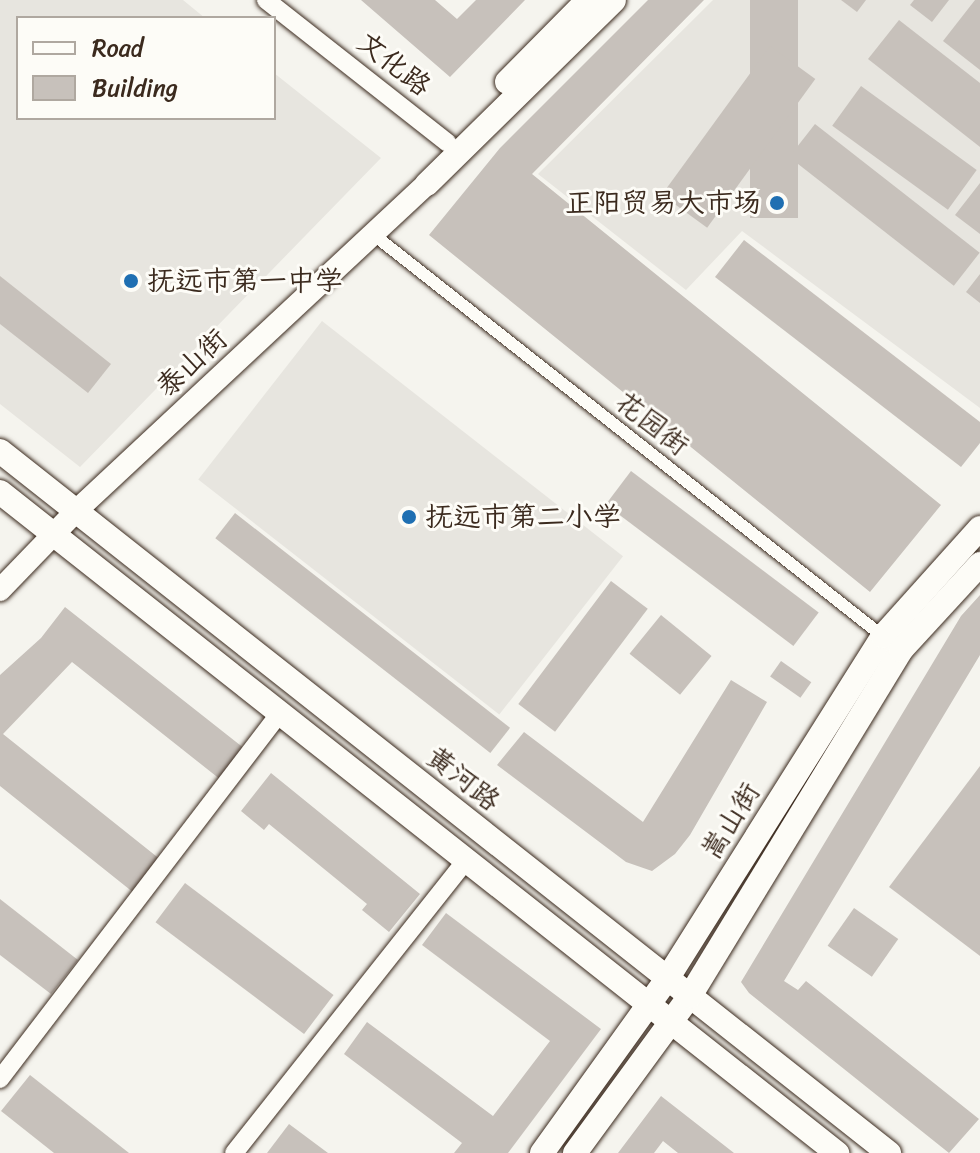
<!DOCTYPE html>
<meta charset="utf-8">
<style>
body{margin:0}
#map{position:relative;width:980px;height:1153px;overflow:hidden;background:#f5f4ee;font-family:Sriracha,"LXGW WenKai TC",sans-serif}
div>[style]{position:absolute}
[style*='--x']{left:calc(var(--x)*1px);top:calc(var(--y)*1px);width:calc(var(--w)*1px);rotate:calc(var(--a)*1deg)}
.built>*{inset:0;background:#e7e5df;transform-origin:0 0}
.building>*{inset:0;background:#c7c1bb;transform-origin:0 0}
.roads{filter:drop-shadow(0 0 2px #3b2a1e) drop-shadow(0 0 2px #3b2a1e)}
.pedestrian>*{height:12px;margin:-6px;padding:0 6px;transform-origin:6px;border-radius:6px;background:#fdfcf7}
.minor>*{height:18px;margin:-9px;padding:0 9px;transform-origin:9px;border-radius:9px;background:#fdfcf7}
.tertiary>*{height:22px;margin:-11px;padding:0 11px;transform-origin:11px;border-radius:11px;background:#fdfcf7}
.secondary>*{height:24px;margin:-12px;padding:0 12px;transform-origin:12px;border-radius:12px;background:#fdfcf7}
.dots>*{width:22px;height:22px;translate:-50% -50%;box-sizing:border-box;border:4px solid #fdfcf7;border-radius:50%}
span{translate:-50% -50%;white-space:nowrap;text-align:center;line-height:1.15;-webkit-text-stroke:6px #fdfcf7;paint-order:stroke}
.street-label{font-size:28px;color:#3b2a1e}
.poi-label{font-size:28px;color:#3b2a1e}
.right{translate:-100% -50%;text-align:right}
.left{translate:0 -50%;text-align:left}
.legend{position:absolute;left:16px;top:16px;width:260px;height:104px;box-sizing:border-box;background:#fdfcf7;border:2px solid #afa8a0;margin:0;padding:10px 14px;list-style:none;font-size:24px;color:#3b2a1e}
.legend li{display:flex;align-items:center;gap:16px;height:40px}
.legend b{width:40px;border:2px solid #afa8a0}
</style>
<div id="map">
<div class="built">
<i style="clip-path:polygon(0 0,183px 0,205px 18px,18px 18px,18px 118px,274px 118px,274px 73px,381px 158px,80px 467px,0 404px)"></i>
<i style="clip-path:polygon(713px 0,980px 0,980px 408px,742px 231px,686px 290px,538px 174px)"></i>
<i style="left:322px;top:321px;width:382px;height:201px;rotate:38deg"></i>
</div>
<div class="building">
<i style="clip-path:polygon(361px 0,435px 0,457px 19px,476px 0,525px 0,450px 77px)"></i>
<i style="clip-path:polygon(648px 0,704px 0,532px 174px,941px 505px,870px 592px,429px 235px,500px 148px)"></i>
<i style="left:750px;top:0;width:48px;height:218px"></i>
<i style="clip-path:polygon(841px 0,866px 0,857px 12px)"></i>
<i style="clip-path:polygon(914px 0,949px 0,932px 22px,910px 5px)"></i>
<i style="clip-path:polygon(975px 0,980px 0,980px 70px,943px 41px)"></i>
<i style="clip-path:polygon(899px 20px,980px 83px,980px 147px,868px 59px)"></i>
<i style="left:770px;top:46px;width:56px;height:184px;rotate:36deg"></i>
<i style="left:861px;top:86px;width:143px;height:49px;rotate:36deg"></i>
<i style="left:815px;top:124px;width:209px;height:42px;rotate:38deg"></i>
<i style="clip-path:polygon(980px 183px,980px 234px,955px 215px)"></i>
<i style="clip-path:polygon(744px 240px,980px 422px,980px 443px,961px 467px,715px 277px)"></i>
<i style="clip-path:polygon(980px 274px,980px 303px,966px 292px)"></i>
<i style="clip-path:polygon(0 276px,111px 364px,88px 393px,0 324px)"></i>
<i style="left:631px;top:471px;width:235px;height:42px;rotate:37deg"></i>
<i style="left:235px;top:513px;width:349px;height:32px;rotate:38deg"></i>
<i style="left:611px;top:581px;width:46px;height:154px;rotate:37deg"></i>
<i style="clip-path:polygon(980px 595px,980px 655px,784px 981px,798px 990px,806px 981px,979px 1119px,949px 1153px,749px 993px,741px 982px,961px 616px)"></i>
<i style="clip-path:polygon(65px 607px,245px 749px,221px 780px,72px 662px,3px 734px,161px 860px,134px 893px,0 786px,0 675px,41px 638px)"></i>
<i style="left:661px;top:615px;width:65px;height:50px;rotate:39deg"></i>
<i style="left:781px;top:661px;width:37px;height:19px;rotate:35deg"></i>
<i style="clip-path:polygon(731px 680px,767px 702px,690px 835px,675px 854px,652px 871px,626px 862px,497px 765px,524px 732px,643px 822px)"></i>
<i style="clip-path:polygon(980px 766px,980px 956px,889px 887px)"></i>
<i style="clip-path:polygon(271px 773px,420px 894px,389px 932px,362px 910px,367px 904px,269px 824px,264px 830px,241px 811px)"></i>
<i style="left:185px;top:883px;width:186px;height:49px;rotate:37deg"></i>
<i style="clip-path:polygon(0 899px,78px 960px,51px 994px,0 955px)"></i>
<i style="left:854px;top:908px;width:54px;height:46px;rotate:35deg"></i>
<i style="clip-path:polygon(446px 913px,601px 1029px,508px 1153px,454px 1153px,462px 1143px,344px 1054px,367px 1022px,493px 1116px,550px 1041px,422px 945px)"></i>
<i style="clip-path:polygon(30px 1075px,129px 1153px,54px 1153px,1px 1111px)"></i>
<i style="clip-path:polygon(661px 1096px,734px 1153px,678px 1153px,663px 1141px,654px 1153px,618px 1153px)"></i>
<i style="clip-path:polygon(289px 1124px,328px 1153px,267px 1153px)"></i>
</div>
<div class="roads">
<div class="pedestrian">
<i style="--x:374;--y:235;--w:651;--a:38.26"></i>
</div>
<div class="minor">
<i style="--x:266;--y:0;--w:231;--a:38.2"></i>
<i style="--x:0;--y:1079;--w:461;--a:-52.6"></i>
<i style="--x:234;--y:1153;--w:374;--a:-51.6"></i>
</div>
<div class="tertiary">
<i style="--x:0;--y:590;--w:110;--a:-46.1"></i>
<i style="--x:76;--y:511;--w:480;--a:-43"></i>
</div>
<div class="secondary">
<i style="--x:507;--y:82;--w:115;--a:-45.4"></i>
<i style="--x:427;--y:184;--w:262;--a:-44.5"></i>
<i style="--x:0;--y:451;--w:1133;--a:38.3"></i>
<i style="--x:0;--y:492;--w:1067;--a:38.3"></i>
<i style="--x:542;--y:1153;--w:214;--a:-54.3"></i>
<i style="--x:667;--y:979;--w:405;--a:-57.8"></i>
<i style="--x:883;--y:636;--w:145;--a:-48.1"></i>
<i style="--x:575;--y:1153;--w:195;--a:-53.8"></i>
<i style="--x:690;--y:996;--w:405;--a:-58.6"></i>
<i style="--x:901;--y:650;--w:117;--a:-47.4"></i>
</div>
</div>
<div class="dots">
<i style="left:777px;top:203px;background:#1f6fb2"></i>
<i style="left:131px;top:281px;background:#1f6fb2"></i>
<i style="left:409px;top:517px;background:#1f6fb2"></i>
</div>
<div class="street-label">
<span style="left:394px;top:64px;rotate:38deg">文化路</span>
<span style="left:192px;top:363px;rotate:-43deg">泰山街</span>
<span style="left:652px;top:424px;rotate:38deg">花园街</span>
<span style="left:463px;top:779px;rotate:38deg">黄河路</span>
<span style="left:731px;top:821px;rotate:-58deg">嵩山街</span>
</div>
<div class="poi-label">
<span class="right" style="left:761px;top:203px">正阳贸易大市场</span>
<span class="left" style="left:147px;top:281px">抚远市第一中学</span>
<span class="left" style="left:425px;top:517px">抚远市第二小学</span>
</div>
<ul class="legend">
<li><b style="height:10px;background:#fdfcf7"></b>Road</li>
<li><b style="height:22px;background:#c7c1bb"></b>Building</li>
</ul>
</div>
